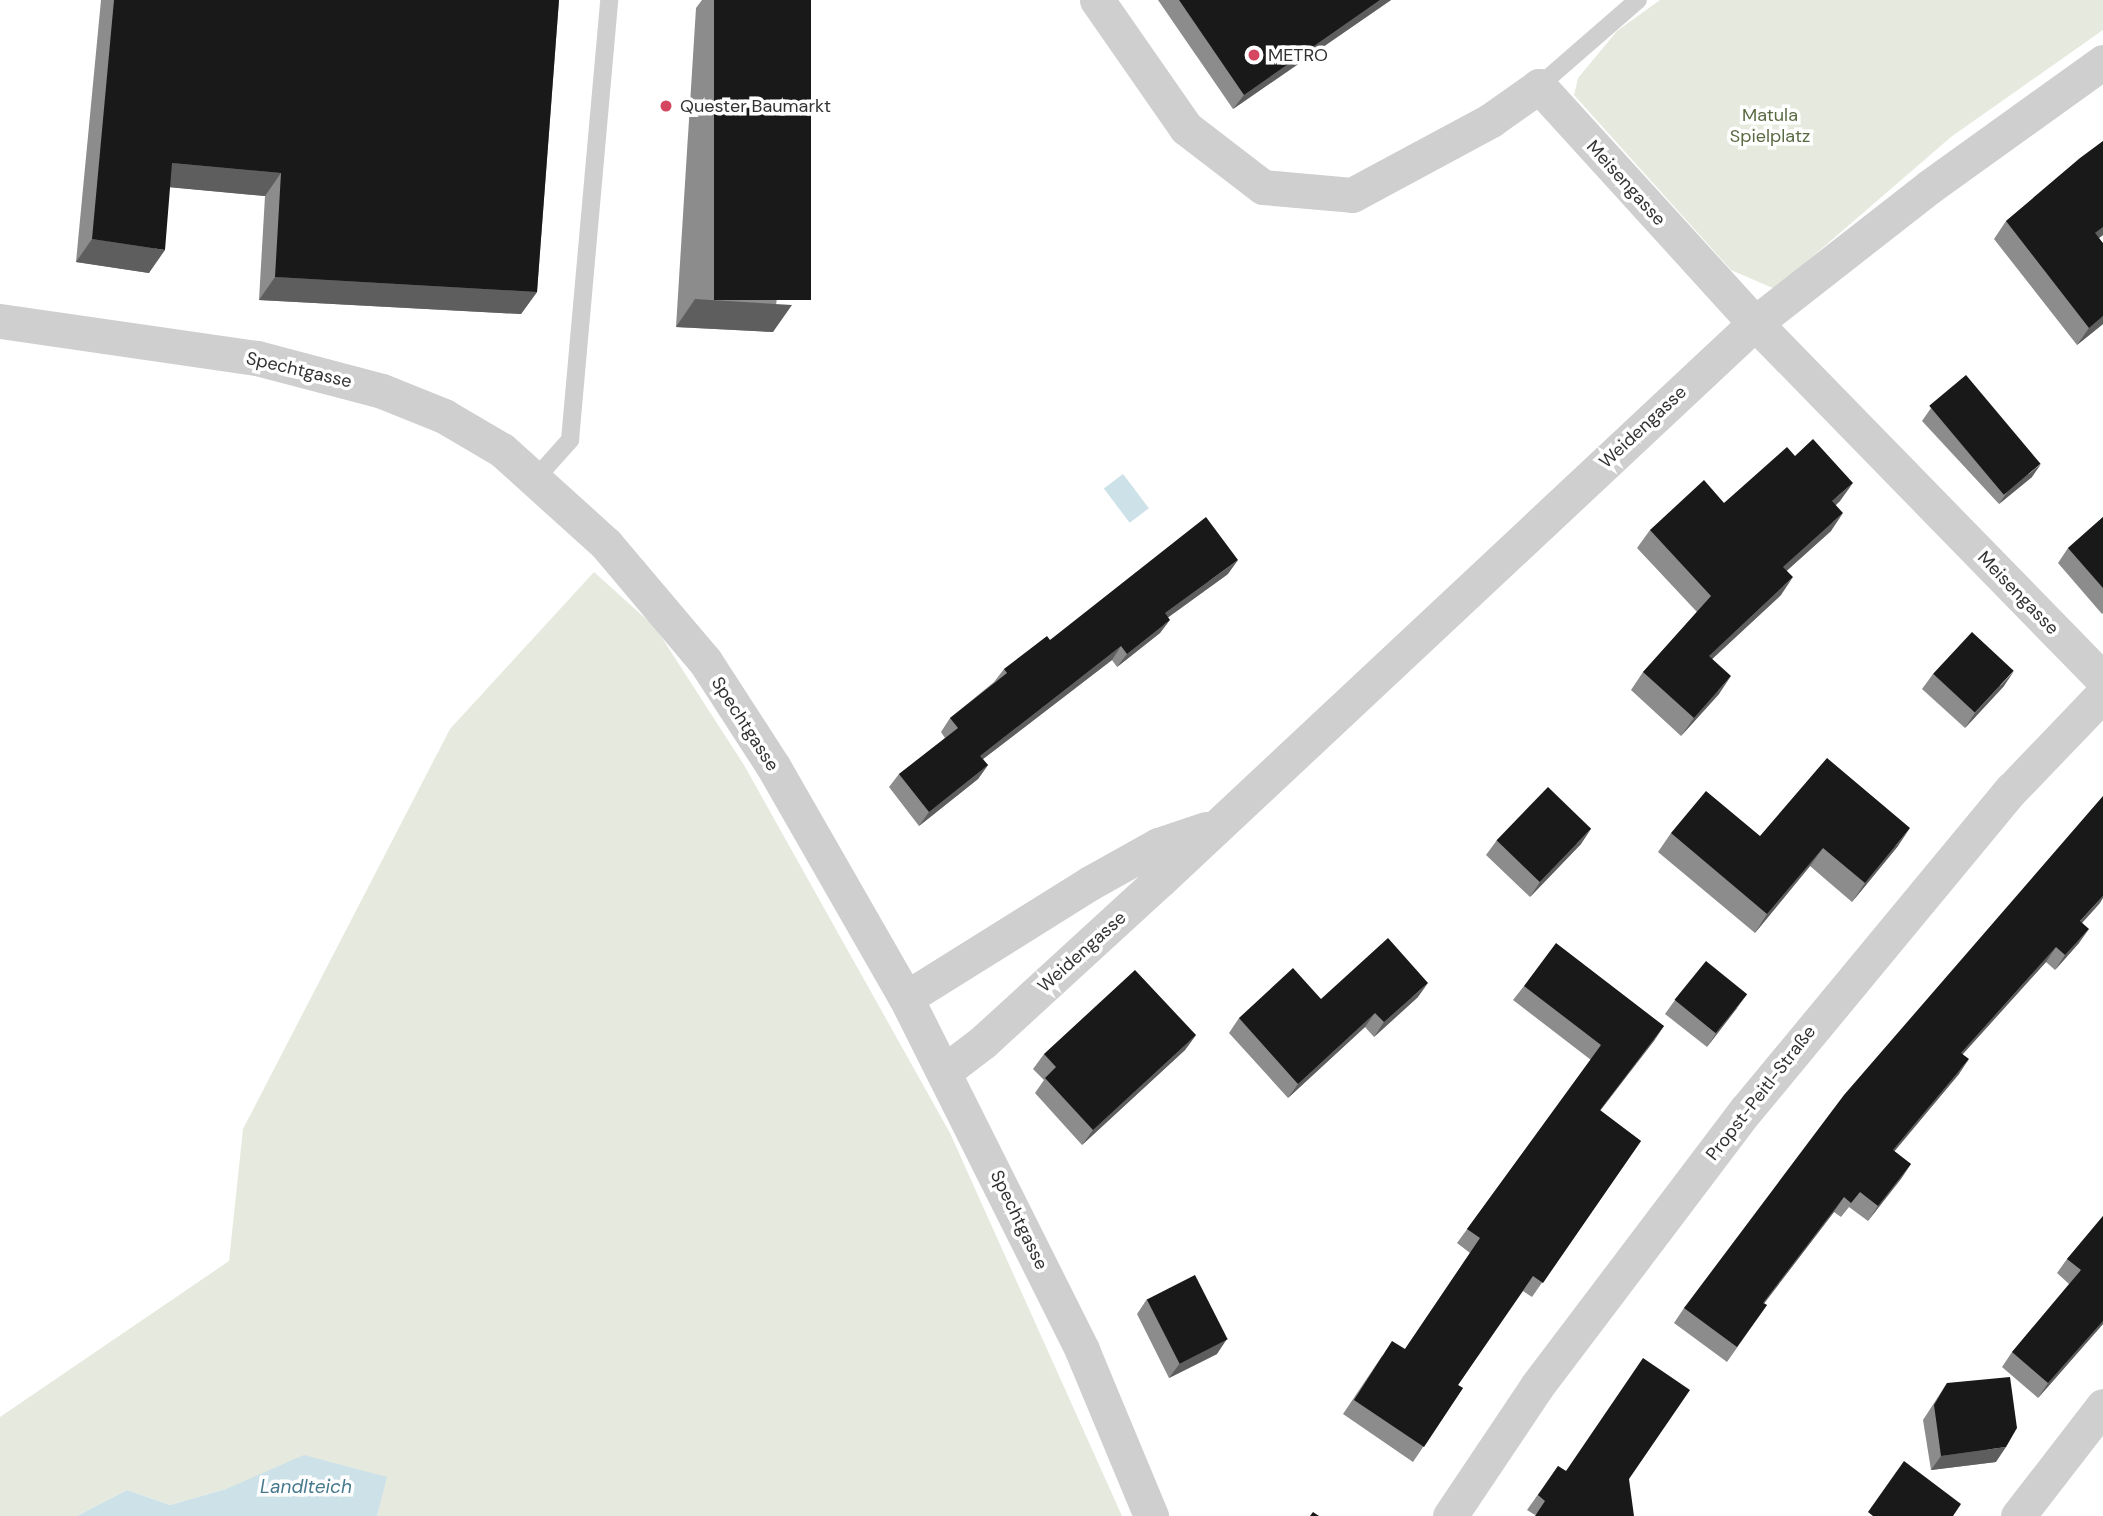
<!DOCTYPE html>
<meta charset="utf-8">
<style>
body{margin:0}
#map{position:relative;width:2103px;height:1516px;overflow:hidden;background:#fff;font-family:"DM Sans",sans-serif}
div>[style]{position:absolute}
[style*='--x']{left:calc(var(--x)*1px);top:calc(var(--y)*1px);width:calc(var(--w)*1px);rotate:calc(var(--a)*1deg)}
.green>*{inset:0;background:#e6eade}
.water>*{inset:0;background:#cde1e8;transform-origin:0 0}
.service>*{height:18px;margin:-9px;padding:0 9px;transform-origin:9px;border-radius:9px;background:#cfcfcf}
.minor>*{height:35px;margin:-17.5px;padding:0 17.5px;transform-origin:17.5px;border-radius:17.5px;background:#cfcfcf}
.wall>*{inset:0;background:#8c8c8c}
.shaded-wall>*{inset:0;background:#5e5e5e}
.building>*{inset:0;background:#191919;transform-origin:0 0}
.dots>*{width:19px;height:19px;translate:-50% -50%;box-sizing:border-box;border:4px solid #fff;border-radius:50%}
span{translate:-50% -50%;white-space:nowrap;text-align:center;line-height:1.15;-webkit-text-stroke:7px #fff;paint-order:stroke}
.poi-label{font-size:18px;color:#323232}
.left{translate:0 -50%;text-align:left}
.park-label{font-size:18px;color:#596a42}
.street-label{font-size:18px;color:#323232}
.water-label{font-size:19px;color:#46798d;font-style:italic}
</style>
<div id="map">
<div class="green">
<i style="clip-path:polygon(1660px 0,2103px 0,2103px 30px,1951px 137px,1775px 289px,1731px 270px,1574px 95px,1578px 78px,1617px 31px)"></i>
<i style="clip-path:polygon(594px 572px,655px 627px,744px 765px,950px 1133px,1122px 1516px,377px 1516px,386px 1477px,226px 1489px,170px 1505px,127px 1490px,77px 1516px,0 1516px,0 1417px,229px 1261px,243px 1129px,450px 729px)"></i>
</div>
<div class="water">
<i style="left:1123px;top:474px;width:43px;height:24px;rotate:53deg"></i>
<i style="clip-path:polygon(304px 1455px,387px 1477px,377px 1516px,77px 1516px,127px 1490px,170px 1505px,226px 1489px)"></i>
</div>
<div class="service">
<i style="--x:1539;--y:86;--w:131;--a:-41"></i>
<i style="--x:537;--y:477;--w:50;--a:-48.3"></i>
<i style="--x:570;--y:440;--w:442;--a:-84.9"></i>
</div>
<div class="minor">
<i style="--x:1097;--y:0;--w:156;--a:55.2"></i>
<i style="--x:1186;--y:128;--w:97;--a:37.5"></i>
<i style="--x:1263;--y:187;--w:89;--a:5.1"></i>
<i style="--x:1352;--y:195;--w:158;--a:-28.3"></i>
<i style="--x:1491;--y:120;--w:59;--a:-35.3"></i>
<i style="--x:1539;--y:86;--w:321;--a:47.7"></i>
<i style="--x:1755;--y:323;--w:499;--a:45.7"></i>
<i style="--x:0;--y:321;--w:260;--a:8.2"></i>
<i style="--x:257;--y:358;--w:129;--a:14.8"></i>
<i style="--x:382;--y:391;--w:67;--a:22"></i>
<i style="--x:444;--y:416;--w:67;--a:30.4"></i>
<i style="--x:502;--y:450;--w:140;--a:42.1"></i>
<i style="--x:606;--y:544;--w:153;--a:49.8"></i>
<i style="--x:705;--y:661;--w:125;--a:57.1"></i>
<i style="--x:773;--y:766;--w:267;--a:60.2"></i>
<i style="--x:906;--y:998;--w:394;--a:63.4"></i>
<i style="--x:1082;--y:1350;--w:180;--a:67.4"></i>
<i style="--x:906;--y:998;--w:217;--a:-32"></i>
<i style="--x:1090;--y:883;--w:78;--a:-29.2"></i>
<i style="--x:1158;--y:845;--w:51;--a:-18.4"></i>
<i style="--x:945;--y:1071;--w:48;--a:-37.3"></i>
<i style="--x:983;--y:1042;--w:240;--a:-42.5"></i>
<i style="--x:1160;--y:880;--w:815;--a:-43.11"></i>
<i style="--x:1755;--y:323;--w:221;--a:-38"></i>
<i style="--x:1929;--y:187;--w:214;--a:-35.7"></i>
<i style="--x:1450;--y:1516;--w:156;--a:-56.2"></i>
<i style="--x:1537;--y:1386;--w:346;--a:-52.9"></i>
<i style="--x:1746;--y:1110;--w:417;--a:-50.4"></i>
<i style="--x:2012;--y:789;--w:132;--a:-46.2"></i>
<i style="--x:2018;--y:1516;--w:139;--a:-52.3"></i>
</div>
<div class="wall">
<i style="clip-path:polygon(101px 0,559px 0,537px 292px,521px 314px,259px 300px,265px 196px,170px 187px,149px 273px,76px 262px)"></i>
<i style="clip-path:polygon(702px 0,811px 0,773px 332px,676px 327px,696px 8px)"></i>
<i style="clip-path:polygon(1158px 0,1391px 0,1233px 109px)"></i>
<i style="clip-path:polygon(2103px 141px,2103px 235px,2099px 238px,2103px 324px,2077px 345px,1994px 239px,2006px 221px)"></i>
<i style="clip-path:polygon(1931px 408px,2032px 477px,1999px 504px,1922px 421px)"></i>
<i style="clip-path:polygon(1795px 456px,1840px 501px,1836px 505px,1831px 531px,1787px 570px,1781px 595px,1712px 659px,1719px 694px,1681px 736px,1631px 690px,1643px 672px,1697px 612px,1637px 548px,1650px 530px,1724px 503px)"></i>
<i style="clip-path:polygon(2103px 517px,2103px 613px,2102px 614px,2058px 563px,2068px 548px)"></i>
<i style="clip-path:polygon(1228px 574px,1168px 617px,1160px 633px,1117px 667px,1112px 660px,983px 759px,988px 765px,978px 779px,919px 826px,889px 787px,899px 774px,945px 738px,941px 732px,950px 718px,994px 682px,1004px 669px,1050px 640px)"></i>
<i style="clip-path:polygon(1933px 674px,2004px 686px,1965px 728px,1922px 689px)"></i>
<i style="clip-path:polygon(1671px 833px,1760px 836px,1898px 846px,1852px 902px,1810px 866px,1755px 933px,1658px 852px)"></i>
<i style="clip-path:polygon(1497px 840px,1581px 844px,1530px 897px,1486px 855px)"></i>
<i style="clip-path:polygon(2100px 903px,2082px 923px,2079px 943px,2055px 970px,2046px 962px,1963px 1054px,1959px 1074px,1894px 1151px,1911px 1164px,1868px 1221px,1849px 1207px,1841px 1217px,1834px 1212px,1764px 1303px,1767px 1305px,1727px 1362px,1674px 1323px,1684px 1308px)"></i>
<i style="clip-path:polygon(1524px 986px,1664px 1026px,1600px 1111px,1641px 1141px,1532px 1297px,1523px 1291px,1458px 1385px,1463px 1388px,1413px 1462px,1343px 1414px,1382px 1356px,1405px 1349px,1470px 1253px,1457px 1243px,1591px 1060px,1513px 1000px)"></i>
<i style="clip-path:polygon(1418px 997px,1374px 1037px,1365px 1027px,1288px 1098px,1229px 1033px,1239px 1018px,1321px 999px)"></i>
<i style="clip-path:polygon(1675px 1000px,1737px 1008px,1707px 1047px,1665px 1014px)"></i>
<i style="clip-path:polygon(1196px 1035px,1185px 1050px,1082px 1145px,1035px 1093px,1044px 1080px,1033px 1069px,1044px 1054px)"></i>
<i style="clip-path:polygon(2103px 1216px,2103px 1324px,2038px 1398px,2002px 1367px,2012px 1352px,2069px 1284px,2057px 1273px,2067px 1259px)"></i>
<i style="clip-path:polygon(1147px 1299px,1217px 1354px,1169px 1378px,1137px 1314px)"></i>
<i style="clip-path:polygon(1947px 1383px,1996px 1462px,1931px 1470px,1923px 1420px)"></i>
<i style="clip-path:polygon(1690px 1390px,1535px 1515px,1527px 1510px,1558px 1466px,1566px 1471px)"></i>
</div>
<div class="shaded-wall">
<i style="clip-path:polygon(1380px 0,1391px 0,1233px 109px,1244px 95px)"></i>
<i style="clip-path:polygon(172px 163px,281px 173px,265px 196px,156px 186px)"></i>
<i style="clip-path:polygon(2103px 227px,2103px 235px,2083px 250px,2095px 233px)"></i>
<i style="clip-path:polygon(92px 239px,165px 250px,149px 273px,76px 262px)"></i>
<i style="clip-path:polygon(275px 277px,537px 292px,521px 314px,259px 300px)"></i>
<i style="clip-path:polygon(695px 299px,792px 305px,773px 332px,676px 327px)"></i>
<i style="clip-path:polygon(2103px 316px,2103px 324px,2077px 345px,2089px 328px)"></i>
<i style="clip-path:polygon(2041px 464px,2032px 477px,1999px 504px,2008px 491px)"></i>
<i style="clip-path:polygon(1853px 483px,1840px 501px,1820px 519px,1832px 501px)"></i>
<i style="clip-path:polygon(1843px 513px,1831px 531px,1771px 585px,1783px 567px)"></i>
<i style="clip-path:polygon(1238px 560px,1228px 574px,1155px 627px,1165px 613px)"></i>
<i style="clip-path:polygon(1793px 577px,1781px 595px,1696px 674px,1709px 656px)"></i>
<i style="clip-path:polygon(1170px 620px,1160px 633px,1117px 667px,1127px 654px)"></i>
<i style="clip-path:polygon(1121px 646px,1112px 660px,970px 769px,980px 756px)"></i>
<i style="clip-path:polygon(2014px 671px,2004px 686px,1965px 728px,1975px 713px)"></i>
<i style="clip-path:polygon(1731px 676px,1719px 694px,1681px 736px,1694px 718px)"></i>
<i style="clip-path:polygon(988px 765px,978px 779px,919px 826px,929px 812px)"></i>
<i style="clip-path:polygon(1910px 828px,1898px 846px,1852px 902px,1865px 883px)"></i>
<i style="clip-path:polygon(1591px 829px,1581px 844px,1530px 897px,1540px 882px)"></i>
<i style="clip-path:polygon(1823px 848px,1810px 866px,1755px 933px,1767px 914px)"></i>
<i style="clip-path:polygon(2103px 896px,2103px 898px,2100px 903px,2070px 936px,2080px 921px)"></i>
<i style="clip-path:polygon(2089px 929px,2079px 943px,2055px 970px,2065px 955px)"></i>
<i style="clip-path:polygon(2056px 947px,2046px 962px,1951px 1067px,1961px 1053px)"></i>
<i style="clip-path:polygon(1428px 983px,1418px 997px,1374px 1037px,1384px 1022px)"></i>
<i style="clip-path:polygon(1747px 994px,1737px 1008px,1707px 1047px,1717px 1032px)"></i>
<i style="clip-path:polygon(1375px 1013px,1365px 1027px,1288px 1098px,1298px 1084px)"></i>
<i style="clip-path:polygon(1664px 1026px,1654px 1041px,1589px 1125px,1600px 1110px)"></i>
<i style="clip-path:polygon(1196px 1035px,1185px 1050px,1082px 1145px,1093px 1130px)"></i>
<i style="clip-path:polygon(1969px 1059px,1959px 1074px,1883px 1165px,1893px 1150px)"></i>
<i style="clip-path:polygon(1911px 1164px,1901px 1179px,1868px 1221px,1878px 1206px)"></i>
<i style="clip-path:polygon(1844px 1197px,1834px 1212px,1753px 1318px,1763px 1303px)"></i>
<i style="clip-path:polygon(2103px 1321px,2103px 1324px,2038px 1398px,2048px 1383px)"></i>
<i style="clip-path:polygon(1227px 1339px,1217px 1354px,1169px 1378px,1180px 1363px)"></i>
<i style="clip-path:polygon(2006px 1447px,1996px 1462px,1931px 1470px,1941px 1456px)"></i>
</div>
<div class="building">
<i style="clip-path:polygon(114px 0,559px 0,537px 292px,275px 277px,281px 173px,172px 163px,165px 250px,92px 239px)"></i>
<i style="left:714px;top:0;width:97px;height:300px"></i>
<i style="clip-path:polygon(1179px 0,1380px 0,1244px 95px)"></i>
<i style="clip-path:polygon(2103px 141px,2103px 227px,2095px 233px,2103px 243px,2103px 316px,2089px 328px,2006px 221px,2080px 158px)"></i>
<i style="left:1966px;top:375px;width:116px;height:48px;rotate:50deg"></i>
<i style="clip-path:polygon(1813px 439px,1853px 483px,1832px 501px,1843px 513px,1783px 567px,1793px 577px,1709px 656px,1731px 676px,1694px 718px,1643px 672px,1711px 596px,1650px 530px,1704px 480px,1724px 503px,1787px 447px,1795px 456px)"></i>
<i style="clip-path:polygon(1206px 517px,1238px 560px,1165px 613px,1170px 620px,1127px 654px,1121px 646px,980px 756px,988px 765px,929px 812px,899px 774px,958px 728px,950px 718px,1007px 673px,1004px 669px,1047px 636px,1050px 640px)"></i>
<i style="clip-path:polygon(2103px 517px,2103px 588px,2068px 548px)"></i>
<i style="left:1972px;top:632px;width:57px;height:57px;rotate:43deg"></i>
<i style="clip-path:polygon(1827px 758px,1910px 828px,1865px 883px,1823px 848px,1767px 914px,1671px 833px,1706px 791px,1760px 836px)"></i>
<i style="left:1548px;top:787px;width:60px;height:74px;rotate:44deg"></i>
<i style="clip-path:polygon(2103px 796px,2103px 896px,2080px 921px,2089px 929px,2065px 955px,2056px 947px,1961px 1053px,1969px 1059px,1893px 1150px,1911px 1164px,1878px 1206px,1860px 1192px,1851px 1203px,1844px 1197px,1763px 1303px,1767px 1305px,1737px 1347px,1684px 1308px,1844px 1095px)"></i>
<i style="clip-path:polygon(1388px 938px,1428px 983px,1384px 1022px,1375px 1013px,1298px 1084px,1239px 1018px,1293px 968px,1321px 999px)"></i>
<i style="clip-path:polygon(1556px 943px,1664px 1026px,1600px 1110px,1641px 1141px,1543px 1283px,1533px 1276px,1458px 1385px,1463px 1388px,1424px 1447px,1354px 1400px,1392px 1341px,1405px 1349px,1480px 1238px,1467px 1229px,1601px 1045px,1524px 986px)"></i>
<i style="left:1706px;top:961px;width:53px;height:50px;rotate:39deg"></i>
<i style="clip-path:polygon(1135px 970px,1196px 1035px,1093px 1130px,1045px 1078px,1056px 1067px,1044px 1054px)"></i>
<i style="clip-path:polygon(2103px 1216px,2103px 1321px,2048px 1383px,2012px 1352px,2081px 1270px,2067px 1259px)"></i>
<i style="left:1195px;top:1275px;width:72px;height:54px;rotate:63deg"></i>
<i style="clip-path:polygon(1643px 1358px,1690px 1390px,1629px 1479px,1634px 1516px,1535px 1516px,1545px 1501px,1538px 1495px,1558px 1466px,1566px 1471px)"></i>
<i style="clip-path:polygon(2010px 1377px,2017px 1428px,2006px 1447px,1941px 1456px,1934px 1405px,1947px 1383px)"></i>
<i style="clip-path:polygon(1904px 1461px,1961px 1504px,1953px 1516px,1873px 1516px,1868px 1512px)"></i>
<i style="clip-path:polygon(1313px 1512px,1319px 1516px,1310px 1516px)"></i>
</div>
<div class="dots">
<i style="left:1254px;top:55px;background:#d54761"></i>
<i style="left:666px;top:106px;background:#d54761"></i>
</div>
<div class="poi-label">
<span class="left" style="left:1268px;top:55px">METRO</span>
<span class="left" style="left:680px;top:106px">Quester Baumarkt</span>
</div>
<div class="park-label">
<span style="left:1770px;top:126px">Matula<br>Spielplatz</span>
</div>
<div class="street-label">
<span style="left:1626px;top:183px;rotate:48deg">Meisengasse</span>
<span style="left:299px;top:370px;rotate:13deg">Spechtgasse</span>
<span style="left:1643px;top:427px;rotate:-43deg">Weidengasse</span>
<span style="left:2018px;top:593px;rotate:46deg">Meisengasse</span>
<span style="left:745px;top:724px;rotate:57deg">Spechtgasse</span>
<span style="left:1082px;top:952px;rotate:-42deg">Weidengasse</span>
<span style="left:1761px;top:1093px;rotate:-52deg">Propst-Peitl-Straße</span>
<span style="left:1019px;top:1220px;rotate:64deg">Spechtgasse</span>
</div>
<div class="water-label">
<span style="left:306px;top:1487px">Landlteich</span>
</div>
</div>
